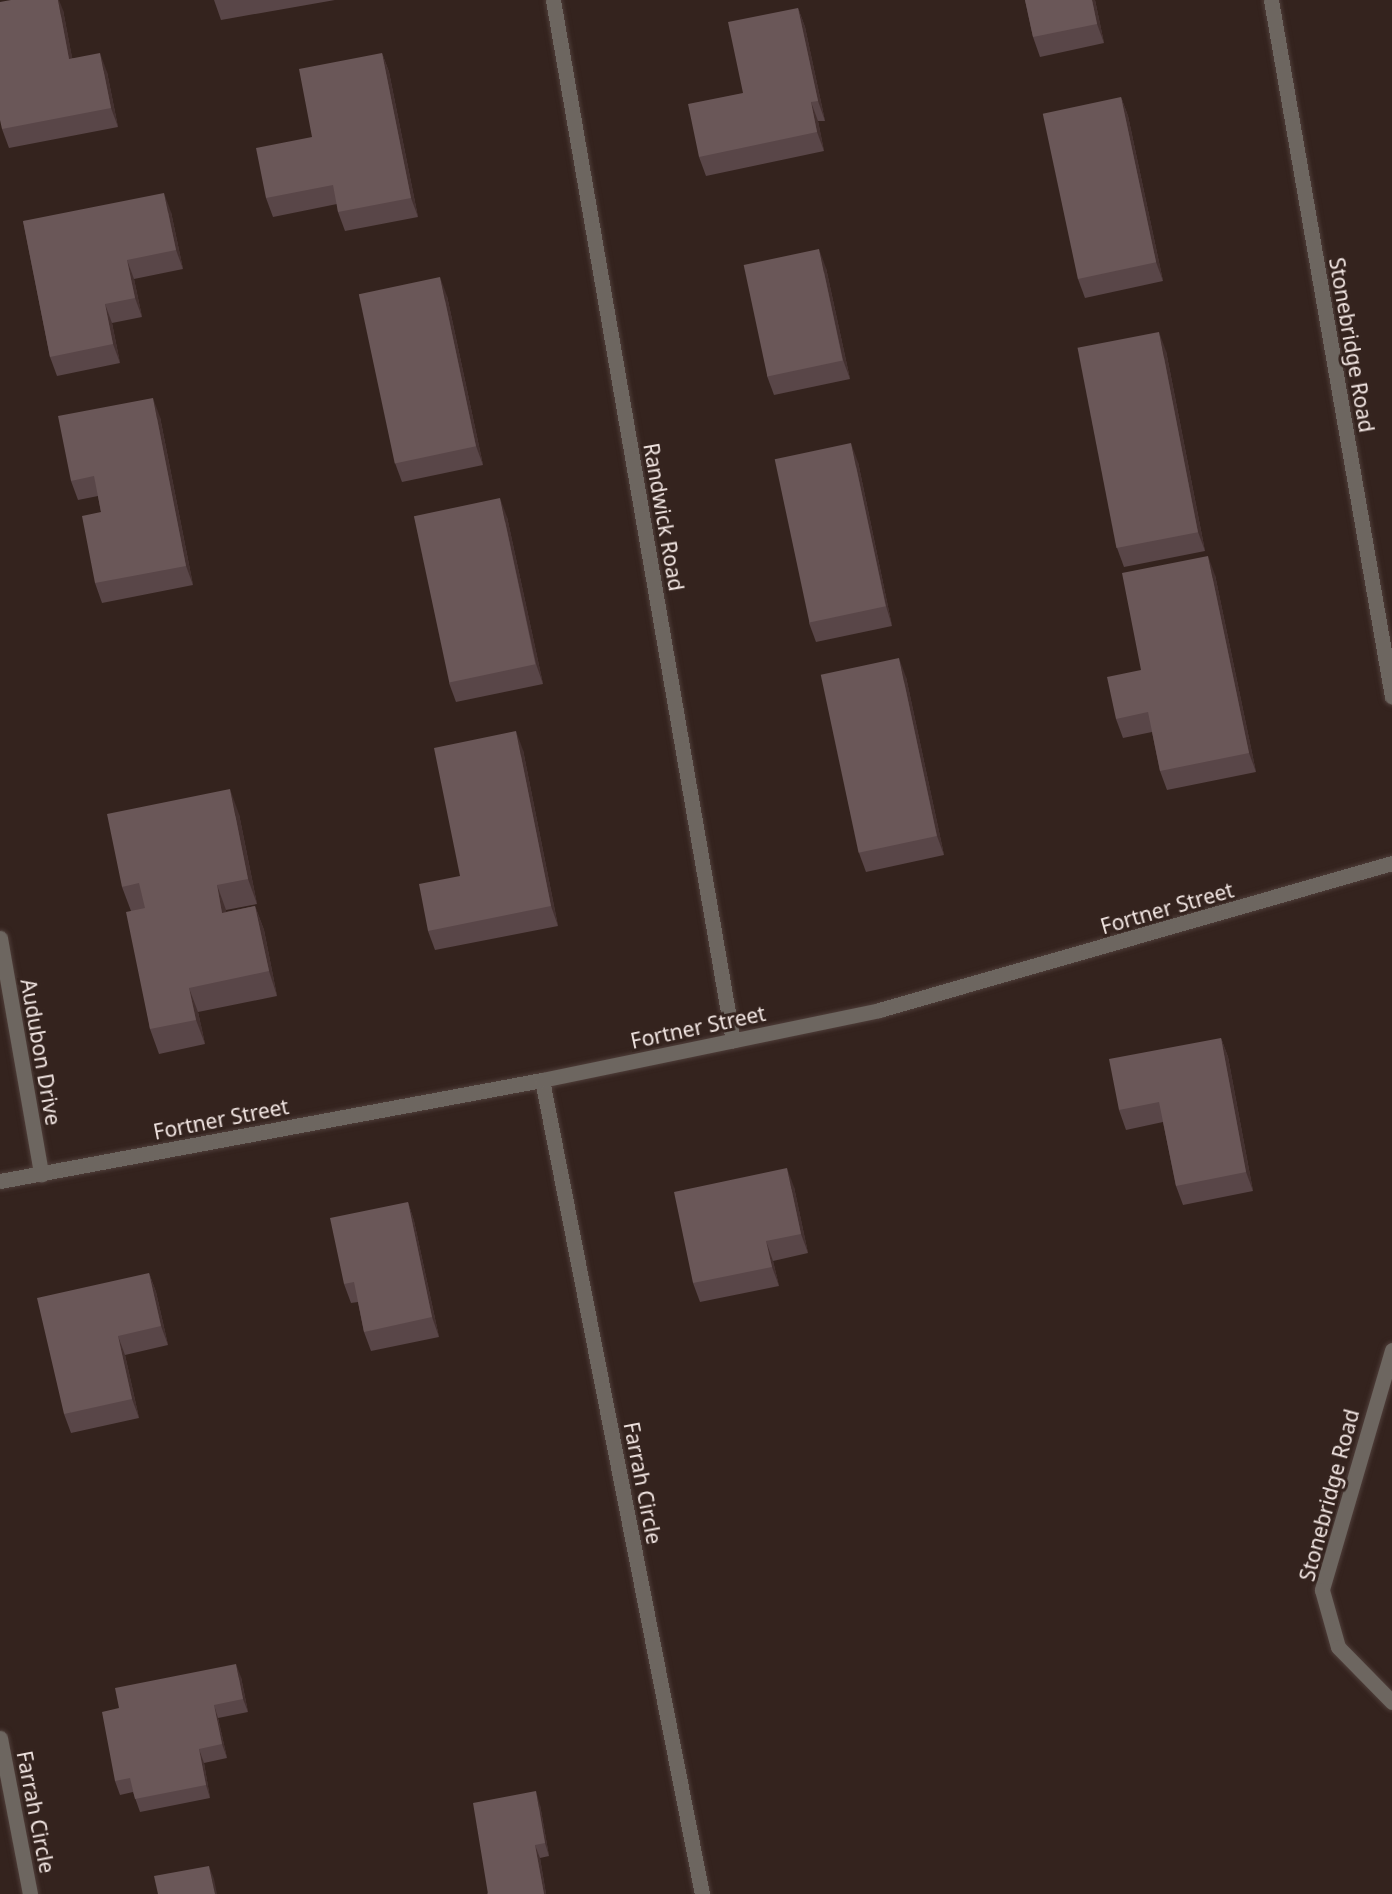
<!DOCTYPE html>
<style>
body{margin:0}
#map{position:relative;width:1392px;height:1894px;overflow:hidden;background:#34231e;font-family:"Noto Sans",sans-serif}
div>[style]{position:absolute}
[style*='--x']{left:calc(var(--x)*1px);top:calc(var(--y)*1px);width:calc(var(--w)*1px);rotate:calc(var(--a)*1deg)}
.roads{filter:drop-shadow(0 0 2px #4f3e3a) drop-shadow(0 0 2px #4f3e3a)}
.minor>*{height:15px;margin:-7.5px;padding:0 7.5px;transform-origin:7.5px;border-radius:7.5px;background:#6d6660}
.tertiary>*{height:15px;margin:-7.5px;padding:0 7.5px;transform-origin:7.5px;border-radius:7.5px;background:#6d6660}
.wall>*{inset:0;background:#594648}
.shaded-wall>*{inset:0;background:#443130}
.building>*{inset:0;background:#6a5758;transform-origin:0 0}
span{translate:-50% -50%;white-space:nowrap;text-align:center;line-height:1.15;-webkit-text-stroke:6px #34231e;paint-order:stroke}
.street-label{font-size:21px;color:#f2e6e3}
</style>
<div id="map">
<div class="roads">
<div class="minor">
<i style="--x:553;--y:0;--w:1056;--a:80.19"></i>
<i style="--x:1271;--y:0;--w:707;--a:80.15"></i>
<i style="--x:0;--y:938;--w:240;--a:80.1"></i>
<i style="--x:542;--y:1080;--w:830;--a:78.88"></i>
<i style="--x:1392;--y:1350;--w:250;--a:106.3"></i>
<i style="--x:1322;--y:1590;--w:59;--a:74.3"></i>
<i style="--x:1338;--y:1647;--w:77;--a:45.5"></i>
<i style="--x:0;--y:1738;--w:159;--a:79.1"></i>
</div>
<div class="tertiary">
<i style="--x:0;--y:1181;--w:551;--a:-10.56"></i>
<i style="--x:542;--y:1080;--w:344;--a:-11.7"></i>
<i style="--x:879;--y:1010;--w:534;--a:-15.99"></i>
</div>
</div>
<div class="wall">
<i style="clip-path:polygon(214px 0,335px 0,221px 20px)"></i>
<i style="clip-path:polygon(1025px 0,1095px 0,1104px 43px,1040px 57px,1033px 37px)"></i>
<i style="clip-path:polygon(798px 8px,805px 27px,825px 121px,818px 121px,824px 151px,706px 176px,699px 157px,743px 93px)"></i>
<i style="clip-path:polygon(63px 10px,72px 58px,107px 72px,118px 127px,9px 148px,2px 129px)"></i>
<i style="clip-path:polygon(382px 53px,389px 72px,418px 217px,345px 231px,338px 212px,337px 204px,273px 217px,266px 198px)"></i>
<i style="clip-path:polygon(1121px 97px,1128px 116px,1163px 281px,1085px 298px,1078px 279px)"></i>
<i style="clip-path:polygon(171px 212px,183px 269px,134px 279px,142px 317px,112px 323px,120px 363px,57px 376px,50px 357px,23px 221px)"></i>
<i style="clip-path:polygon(826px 268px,850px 379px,774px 395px,767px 376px)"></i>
<i style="clip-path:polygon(447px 296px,483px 465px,402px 482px,395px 463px)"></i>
<i style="clip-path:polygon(1166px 351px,1205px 551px,1124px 567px,1117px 548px)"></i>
<i style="clip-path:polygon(160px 417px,193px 585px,102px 603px,95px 583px,101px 512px,98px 496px,78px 500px,71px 481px)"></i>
<i style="clip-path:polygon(858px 462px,892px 626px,816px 642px,809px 623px)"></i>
<i style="clip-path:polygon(507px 517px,543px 684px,456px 702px,449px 683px)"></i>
<i style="clip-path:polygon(1215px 575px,1256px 772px,1167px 790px,1160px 771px,1152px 732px,1123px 738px,1116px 719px,1141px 670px)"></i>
<i style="clip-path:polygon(906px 677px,944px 855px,866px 872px,859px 853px)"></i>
<i style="clip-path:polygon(523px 750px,558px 926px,435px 950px,428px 931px,460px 876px)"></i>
<i style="clip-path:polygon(239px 814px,257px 904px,226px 910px,226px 912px,255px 906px,264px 930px,277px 996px,198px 1012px,205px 1044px,159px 1054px,150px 1029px,131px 911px,122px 887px)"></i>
<i style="clip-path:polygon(1221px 1038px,1228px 1057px,1253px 1191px,1183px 1205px,1176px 1186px,1163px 1122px,1126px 1130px,1119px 1110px)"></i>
<i style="clip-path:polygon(794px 1187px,808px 1253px,773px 1261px,779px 1286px,700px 1302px,693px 1283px)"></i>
<i style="clip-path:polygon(408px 1202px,414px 1221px,439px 1337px,371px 1351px,364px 1332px,358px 1302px,351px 1303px,344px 1284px)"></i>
<i style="clip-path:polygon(149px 1273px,156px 1292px,168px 1345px,125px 1355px,139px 1418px,71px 1433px,64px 1414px)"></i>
<i style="clip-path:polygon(241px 1677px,248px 1712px,218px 1718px,227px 1758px,204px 1763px,210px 1798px,140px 1812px,133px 1792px,120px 1795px,115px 1781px,119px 1708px)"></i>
<i style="clip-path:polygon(540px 1805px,549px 1856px,540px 1858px,546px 1894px,487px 1894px)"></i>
</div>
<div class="shaded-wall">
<i style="clip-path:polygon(58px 0,59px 0,63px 10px,76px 78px,69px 59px)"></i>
<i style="clip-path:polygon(1092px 0,1095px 0,1104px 43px,1097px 24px)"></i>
<i style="clip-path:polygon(798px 8px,805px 27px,825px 121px,818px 101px)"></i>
<i style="clip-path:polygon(100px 53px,107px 72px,118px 127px,111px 108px)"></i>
<i style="clip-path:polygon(382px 53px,389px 72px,418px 217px,411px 198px)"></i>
<i style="clip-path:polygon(1121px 97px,1128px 116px,1163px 281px,1156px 262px)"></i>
<i style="clip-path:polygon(811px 102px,818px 121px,824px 151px,817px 132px)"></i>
<i style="clip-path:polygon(164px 193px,171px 212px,183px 269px,176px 250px)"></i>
<i style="clip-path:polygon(819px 249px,826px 268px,850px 379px,843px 360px)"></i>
<i style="clip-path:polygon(127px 260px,134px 279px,142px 317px,135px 298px)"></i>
<i style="clip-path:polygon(440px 277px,447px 296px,483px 465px,476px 446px)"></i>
<i style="clip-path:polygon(105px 304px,112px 323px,120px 363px,113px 344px)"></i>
<i style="clip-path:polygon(1159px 332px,1166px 351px,1205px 551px,1198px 532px)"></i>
<i style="clip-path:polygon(153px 398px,160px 417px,193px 585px,186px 566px)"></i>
<i style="clip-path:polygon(851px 443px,858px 462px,892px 626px,886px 606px)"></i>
<i style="clip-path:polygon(500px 498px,507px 517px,543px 684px,536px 664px)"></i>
<i style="clip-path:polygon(1208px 556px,1215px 575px,1256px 772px,1249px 753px)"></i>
<i style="clip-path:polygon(899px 658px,906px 677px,944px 855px,937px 836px)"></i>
<i style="clip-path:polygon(516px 731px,523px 750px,558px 926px,551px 906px)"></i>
<i style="clip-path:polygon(230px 789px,239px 814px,257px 904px,248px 879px)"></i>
<i style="clip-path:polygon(217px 885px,226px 910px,231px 938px,222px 913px)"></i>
<i style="clip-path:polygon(255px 906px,264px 930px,277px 996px,269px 971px)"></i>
<i style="clip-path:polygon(189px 988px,198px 1012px,205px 1044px,196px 1020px)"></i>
<i style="clip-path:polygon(1221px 1038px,1228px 1057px,1253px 1191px,1246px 1172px)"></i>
<i style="clip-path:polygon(787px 1168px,794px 1187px,808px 1253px,801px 1234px)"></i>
<i style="clip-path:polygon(408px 1202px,414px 1221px,439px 1337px,432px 1317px)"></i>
<i style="clip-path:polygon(766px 1241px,773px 1261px,779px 1286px,772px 1267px)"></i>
<i style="clip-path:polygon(149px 1273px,156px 1292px,168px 1345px,161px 1326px)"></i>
<i style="clip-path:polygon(118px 1336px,125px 1355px,139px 1418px,132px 1399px)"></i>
<i style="clip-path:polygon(236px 1664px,241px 1677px,248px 1712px,243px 1699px)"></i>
<i style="clip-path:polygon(214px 1705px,218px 1718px,227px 1758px,222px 1744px)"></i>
<i style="clip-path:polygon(199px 1749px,204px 1763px,210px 1798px,206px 1785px)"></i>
<i style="clip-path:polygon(536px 1791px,540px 1805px,549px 1856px,545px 1843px)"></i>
<i style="clip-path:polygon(535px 1845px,540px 1858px,546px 1894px,544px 1894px)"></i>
<i style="clip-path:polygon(209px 1866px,214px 1879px,217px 1894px,215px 1894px)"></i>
</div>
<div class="building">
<i style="clip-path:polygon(11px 0,58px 0,69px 59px,100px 53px,111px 108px,2px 129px,0 120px,0 2px)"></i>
<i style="clip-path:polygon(1025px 0,1092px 0,1097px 24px,1033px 37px)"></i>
<i style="clip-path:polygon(798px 8px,818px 101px,811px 102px,817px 132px,699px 157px,688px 104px,743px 93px,728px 22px)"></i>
<i style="clip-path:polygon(382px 53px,411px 198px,338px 212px,333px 185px,266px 198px,256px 148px,312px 137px,299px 69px)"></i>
<i style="left:1121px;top:97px;width:169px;height:80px;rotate:78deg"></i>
<i style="clip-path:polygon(164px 193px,176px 250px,127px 260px,135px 298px,105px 304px,113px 344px,50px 357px,23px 221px)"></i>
<i style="left:819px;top:249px;width:114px;height:77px;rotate:78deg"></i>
<i style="left:440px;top:277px;width:173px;height:83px;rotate:78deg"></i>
<i style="left:1159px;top:332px;width:204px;height:83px;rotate:79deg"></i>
<i style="clip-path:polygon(153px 398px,186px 566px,95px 583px,82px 516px,101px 512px,94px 476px,71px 481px,58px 416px)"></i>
<i style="left:851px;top:443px;width:167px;height:78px;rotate:78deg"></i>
<i style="left:500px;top:498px;width:170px;height:88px;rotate:78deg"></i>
<i style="clip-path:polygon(1208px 556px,1249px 753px,1160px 771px,1148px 712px,1116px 719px,1107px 677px,1141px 670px,1122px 573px)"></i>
<i style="left:899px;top:658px;width:182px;height:80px;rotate:78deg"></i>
<i style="clip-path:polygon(516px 731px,551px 906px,428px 931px,419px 884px,460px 876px,434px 748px)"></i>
<i style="clip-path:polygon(230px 789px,248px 879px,217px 885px,222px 913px,255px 906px,269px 971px,189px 988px,196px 1020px,150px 1029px,126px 912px,145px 908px,139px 883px,122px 887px,107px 814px)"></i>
<i style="clip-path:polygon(1221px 1038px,1246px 1172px,1176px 1186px,1159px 1102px,1119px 1110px,1109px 1059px)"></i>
<i style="clip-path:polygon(787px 1168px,801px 1234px,766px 1241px,772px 1267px,693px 1283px,674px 1192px)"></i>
<i style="clip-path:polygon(408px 1202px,432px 1317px,364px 1332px,354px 1282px,344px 1284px,330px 1218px)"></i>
<i style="clip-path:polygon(149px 1273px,161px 1326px,118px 1336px,132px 1399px,64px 1414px,37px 1298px)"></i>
<i style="clip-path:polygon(236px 1664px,243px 1699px,214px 1705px,222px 1744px,199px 1749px,206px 1785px,135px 1799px,130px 1778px,115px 1781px,102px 1712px,119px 1708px,115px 1688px)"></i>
<i style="clip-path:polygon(536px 1791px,545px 1843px,535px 1845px,544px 1894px,487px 1894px,488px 1894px,473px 1803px)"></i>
<i style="clip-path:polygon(209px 1866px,215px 1894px,158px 1894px,154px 1876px)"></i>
</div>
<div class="street-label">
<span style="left:1352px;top:345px;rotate:80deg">Stonebridge Road</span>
<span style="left:664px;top:517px;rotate:80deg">Randwick Road</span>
<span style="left:1167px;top:908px;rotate:-16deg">Fortner Street</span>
<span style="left:698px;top:1027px;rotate:-12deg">Fortner Street</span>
<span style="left:41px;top:1052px;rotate:80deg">Audubon Drive</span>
<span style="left:221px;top:1119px;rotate:-11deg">Fortner Street</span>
<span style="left:643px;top:1483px;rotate:79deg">Farrah Circle</span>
<span style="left:1329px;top:1495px;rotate:-75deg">Stonebridge Road</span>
<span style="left:36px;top:1812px;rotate:79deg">Farrah Circle</span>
</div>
</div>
